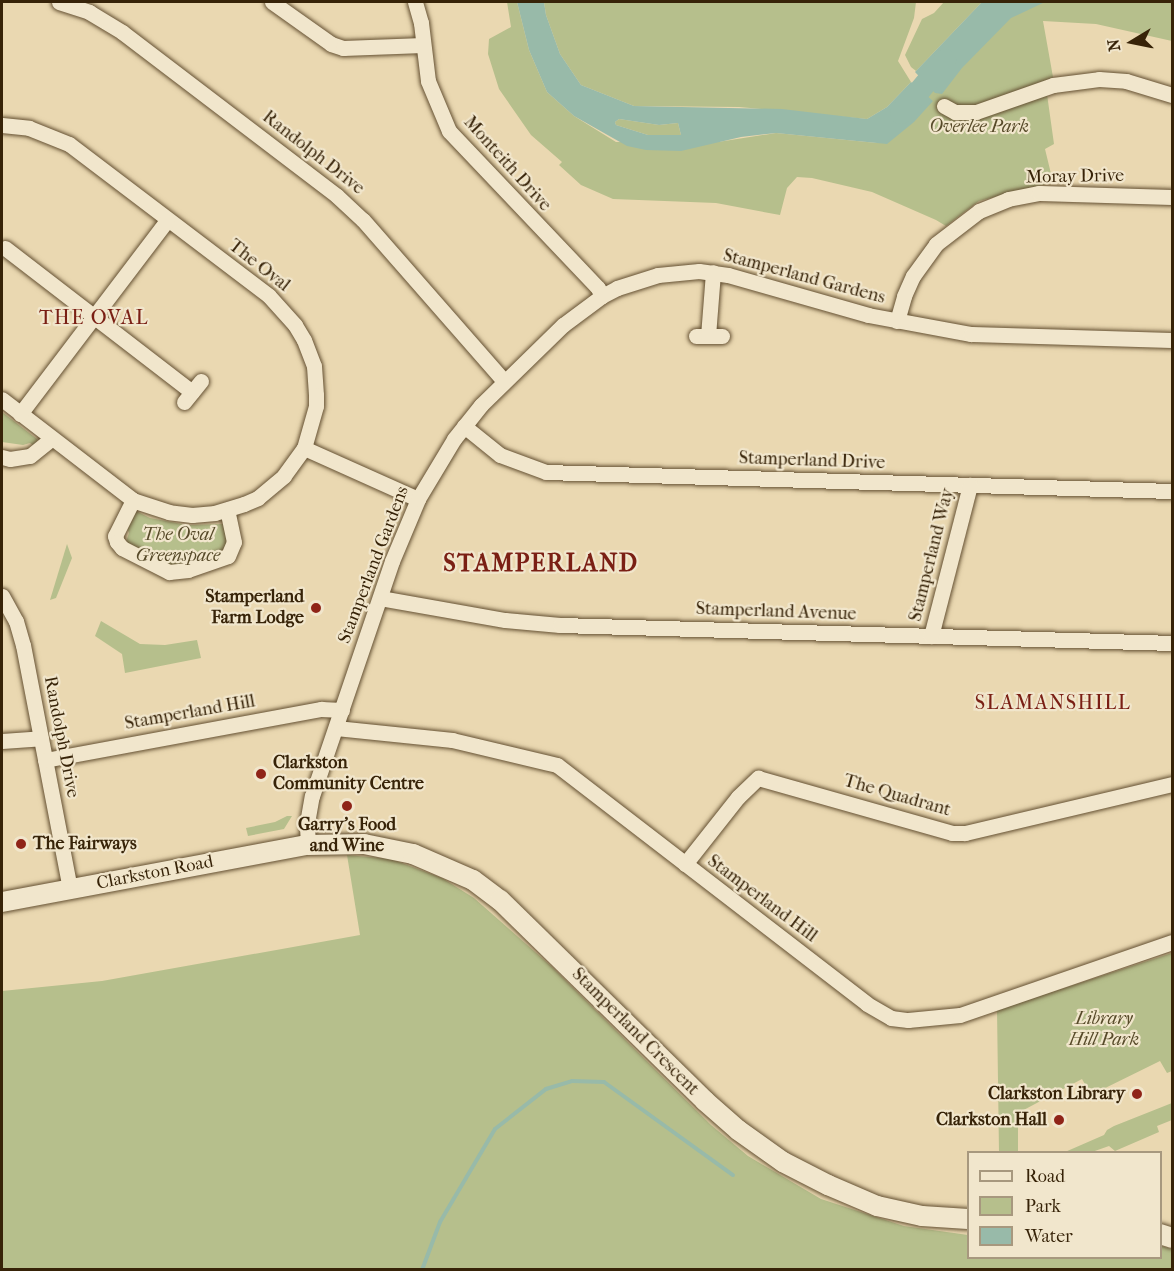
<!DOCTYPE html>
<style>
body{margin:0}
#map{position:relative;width:1174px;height:1271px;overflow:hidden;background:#ead8b1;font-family:"IM FELL French Canon",serif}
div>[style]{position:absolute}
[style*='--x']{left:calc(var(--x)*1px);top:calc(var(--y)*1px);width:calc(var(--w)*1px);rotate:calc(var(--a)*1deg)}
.green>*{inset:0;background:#b6bf8c}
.water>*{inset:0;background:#98baa9}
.stream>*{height:4px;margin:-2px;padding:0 2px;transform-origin:2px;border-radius:2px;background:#98baa9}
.river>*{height:22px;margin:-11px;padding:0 11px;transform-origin:11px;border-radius:11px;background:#98baa9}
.roads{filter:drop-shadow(0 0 2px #645032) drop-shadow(0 0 2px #645032)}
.minor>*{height:15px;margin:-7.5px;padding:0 7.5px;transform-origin:7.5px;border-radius:7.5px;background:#f1e6cc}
.secondary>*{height:20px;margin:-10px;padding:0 10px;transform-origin:10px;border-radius:10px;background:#f1e6cc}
.dots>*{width:16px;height:16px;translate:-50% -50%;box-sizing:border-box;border:3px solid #f1e6cc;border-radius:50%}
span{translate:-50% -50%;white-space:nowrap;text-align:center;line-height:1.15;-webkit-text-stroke:4.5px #f1e6cc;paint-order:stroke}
.park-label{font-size:18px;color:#574a29;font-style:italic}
.street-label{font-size:18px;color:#372308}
.poi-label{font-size:18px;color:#372308;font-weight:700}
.right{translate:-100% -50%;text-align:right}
.left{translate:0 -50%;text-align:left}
.neighbourhood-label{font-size:20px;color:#7a1f14;letter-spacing:1.5px}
.district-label{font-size:24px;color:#7a1f14;font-weight:700;letter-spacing:1.5px}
.frame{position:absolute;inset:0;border:3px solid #372308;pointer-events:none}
.legend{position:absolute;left:967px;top:1151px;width:195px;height:108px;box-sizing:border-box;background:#f1e6cc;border:2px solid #a7987e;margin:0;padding:8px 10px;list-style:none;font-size:18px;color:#372308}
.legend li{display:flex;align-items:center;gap:12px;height:30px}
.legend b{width:30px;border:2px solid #a7987e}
.north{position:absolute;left:1102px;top:12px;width:60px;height:60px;-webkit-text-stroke:4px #f1e6cc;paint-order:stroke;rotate:260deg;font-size:16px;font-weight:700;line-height:24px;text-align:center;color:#372308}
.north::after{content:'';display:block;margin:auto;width:21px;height:27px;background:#372308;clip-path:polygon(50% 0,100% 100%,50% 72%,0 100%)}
</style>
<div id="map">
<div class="green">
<i style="clip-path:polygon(507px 2px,517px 2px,529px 50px,547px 92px,574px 116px,616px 142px,718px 142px,776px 133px,877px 143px,946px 59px,1015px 2px,1172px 2px,1172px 41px,1096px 24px,1043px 21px,1053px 77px,1046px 87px,1054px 144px,1045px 149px,1053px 182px,979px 201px,946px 226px,936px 220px,872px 192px,812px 178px,797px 177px,787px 188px,780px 215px,716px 203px,613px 199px,581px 185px,559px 165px,562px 162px,531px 135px,499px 89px,488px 54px,489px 39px,511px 27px)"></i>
<i style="clip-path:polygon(544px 2px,916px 2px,914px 18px,898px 61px,911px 82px,887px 107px,867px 119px,739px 107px,634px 106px,581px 85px,560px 54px,546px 15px)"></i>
<i style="clip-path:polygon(944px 2px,982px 2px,916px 71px,911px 67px,905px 55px,922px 19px,934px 13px)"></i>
<i style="clip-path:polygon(619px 119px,659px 125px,678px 123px,681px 135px,648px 135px,616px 125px,615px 122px)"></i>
<i style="clip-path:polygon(2px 412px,37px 439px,37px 448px,30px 443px,23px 445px,2px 442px)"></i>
<i style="clip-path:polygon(134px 510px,150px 518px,187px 525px,223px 524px,229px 548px,174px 569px,125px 545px,129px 533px,126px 525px)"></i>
<i style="clip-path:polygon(67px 544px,72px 558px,56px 598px,50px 600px)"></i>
<i style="clip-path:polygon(101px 621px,140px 644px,165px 645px,197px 640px,201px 658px,125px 673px,122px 654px,95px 636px)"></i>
<i style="clip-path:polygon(287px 816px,292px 816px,284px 829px,248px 836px,246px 828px,275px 822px)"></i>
<i style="clip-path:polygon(347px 855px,391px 859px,442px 878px,474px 898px,551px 966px,711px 1125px,748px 1156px,821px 1199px,904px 1226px,968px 1235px,968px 1258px,1160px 1258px,1161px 1246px,1172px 1249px,1172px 1269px,2px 1269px,2px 991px,102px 981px,360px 935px)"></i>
<i style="clip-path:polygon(1172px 953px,1172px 1071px,1167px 1073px,1160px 1061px,1091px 1095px,1082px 1079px,1018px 1113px,1018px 1152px,999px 1152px,997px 1010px)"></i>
<i style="clip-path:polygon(1172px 1103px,1172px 1120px,1157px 1126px,1159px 1132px,1115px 1151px,1109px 1146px,1092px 1152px,1065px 1152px,1104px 1135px,1107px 1130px,1114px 1126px)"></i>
</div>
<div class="water">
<i style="clip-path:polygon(evenodd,517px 2px,544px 2px,546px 15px,560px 54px,581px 85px,634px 106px,782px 109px,867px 119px,887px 107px,911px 82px,933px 101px,914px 122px,887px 144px,776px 133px,741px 137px,681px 151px,646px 150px,627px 146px,574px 116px,547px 92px,529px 50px,517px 2px,619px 119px,659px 125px,678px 123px,681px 135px,648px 135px,616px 125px,615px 122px,619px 119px)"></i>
<i style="clip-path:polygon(982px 2px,1045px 2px,1011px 18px,962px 68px,942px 94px,935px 93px,915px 72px)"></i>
</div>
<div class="stream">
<i style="--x:422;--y:1270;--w:51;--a:-69.4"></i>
<i style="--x:440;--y:1222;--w:108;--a:-59.4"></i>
<i style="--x:495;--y:1129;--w:65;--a:-38.1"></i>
<i style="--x:546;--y:1089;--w:27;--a:-17"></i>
<i style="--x:572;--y:1081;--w:32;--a:2"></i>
<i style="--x:604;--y:1082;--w:159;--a:35.8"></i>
</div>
<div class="river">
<i style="--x:901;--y:113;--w:69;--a:-50.3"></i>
</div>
<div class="roads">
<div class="minor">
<i style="--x:59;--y:2;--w:32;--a:18"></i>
<i style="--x:89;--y:12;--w:39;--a:31"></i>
<i style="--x:122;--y:32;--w:270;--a:37.3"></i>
<i style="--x:337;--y:196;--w:35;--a:43"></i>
<i style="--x:363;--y:220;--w:214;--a:48.8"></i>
<i style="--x:272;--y:2;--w:72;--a:35.4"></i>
<i style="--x:331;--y:44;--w:13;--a:18"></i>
<i style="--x:343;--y:48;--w:80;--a:-2.1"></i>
<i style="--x:415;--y:2;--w:22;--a:74"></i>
<i style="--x:421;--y:23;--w:58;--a:83.1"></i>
<i style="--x:428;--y:81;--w:54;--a:67.2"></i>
<i style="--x:449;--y:131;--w:216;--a:46.5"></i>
<i style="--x:598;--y:288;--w:9;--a:63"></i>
<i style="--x:944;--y:106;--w:13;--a:29"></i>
<i style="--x:955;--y:112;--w:21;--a:0"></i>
<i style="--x:976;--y:112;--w:82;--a:-19.3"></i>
<i style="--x:1053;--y:85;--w:46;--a:-7.4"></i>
<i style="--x:1099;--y:79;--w:27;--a:4"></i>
<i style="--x:1126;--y:81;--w:48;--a:16.9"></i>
<i style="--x:2;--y:125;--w:27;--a:6"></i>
<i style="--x:29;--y:128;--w:43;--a:21.8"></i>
<i style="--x:69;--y:144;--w:251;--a:37.2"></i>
<i style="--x:269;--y:296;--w:39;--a:48"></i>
<i style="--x:295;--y:325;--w:17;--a:59"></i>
<i style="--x:304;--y:340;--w:28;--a:69"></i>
<i style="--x:314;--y:366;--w:29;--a:86"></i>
<i style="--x:316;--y:395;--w:11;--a:90"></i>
<i style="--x:316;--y:406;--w:44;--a:105.9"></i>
<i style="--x:304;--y:448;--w:34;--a:126"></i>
<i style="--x:284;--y:476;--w:34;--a:140"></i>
<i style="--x:258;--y:498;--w:15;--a:157"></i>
<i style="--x:244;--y:504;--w:30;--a:163"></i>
<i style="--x:215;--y:513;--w:23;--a:175"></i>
<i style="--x:192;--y:515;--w:23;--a:-173"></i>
<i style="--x:169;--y:512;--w:38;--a:-162"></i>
<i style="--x:133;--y:500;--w:165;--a:-142.4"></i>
<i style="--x:5;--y:248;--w:236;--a:37.6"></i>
<i style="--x:897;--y:321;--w:26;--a:-74"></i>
<i style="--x:904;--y:296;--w:22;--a:-66"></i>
<i style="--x:913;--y:276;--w:39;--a:-54"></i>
<i style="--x:936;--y:244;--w:54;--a:-37.5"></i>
<i style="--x:979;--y:211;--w:31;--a:-22"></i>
<i style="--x:1008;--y:199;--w:32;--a:-11"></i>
<i style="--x:1039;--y:193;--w:133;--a:1.7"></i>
<i style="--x:696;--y:336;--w:26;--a:0"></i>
<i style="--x:708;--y:336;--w:64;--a:-85.5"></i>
<i style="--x:184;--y:402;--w:27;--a:-51"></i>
<i style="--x:20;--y:414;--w:243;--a:-52.8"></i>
<i style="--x:464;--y:426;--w:46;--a:38.9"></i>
<i style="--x:500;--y:455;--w:49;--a:20.3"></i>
<i style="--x:546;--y:472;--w:626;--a:1.74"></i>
<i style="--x:304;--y:448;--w:125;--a:24.1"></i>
<i style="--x:2;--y:457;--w:8;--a:14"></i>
<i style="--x:10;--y:459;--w:20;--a:-9"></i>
<i style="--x:30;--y:456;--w:28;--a:-39"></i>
<i style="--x:133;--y:500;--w:40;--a:116.6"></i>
<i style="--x:115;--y:536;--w:6;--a:72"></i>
<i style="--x:117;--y:542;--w:8;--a:50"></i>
<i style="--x:122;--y:548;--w:53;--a:27.1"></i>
<i style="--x:169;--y:572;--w:19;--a:-6"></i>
<i style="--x:188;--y:570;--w:42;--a:-19.3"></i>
<i style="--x:228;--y:556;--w:15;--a:-67"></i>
<i style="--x:234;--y:542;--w:33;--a:-102"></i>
<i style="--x:2;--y:596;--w:29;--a:61"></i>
<i style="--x:16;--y:621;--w:25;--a:74"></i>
<i style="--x:23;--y:645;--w:248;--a:79.1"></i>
<i style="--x:380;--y:598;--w:127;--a:10"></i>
<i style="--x:505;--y:620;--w:55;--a:5.2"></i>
<i style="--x:560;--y:625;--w:612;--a:1.68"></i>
<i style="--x:931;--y:636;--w:156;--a:-75.5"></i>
<i style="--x:336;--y:728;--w:117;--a:5.9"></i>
<i style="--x:452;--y:740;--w:108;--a:13.4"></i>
<i style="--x:557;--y:765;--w:391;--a:37.6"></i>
<i style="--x:867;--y:1004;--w:28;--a:30"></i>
<i style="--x:891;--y:1018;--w:17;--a:7"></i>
<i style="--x:908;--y:1020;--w:52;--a:-5.5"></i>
<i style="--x:960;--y:1015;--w:224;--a:-19"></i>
<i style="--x:2;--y:741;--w:39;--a:-4"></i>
<i style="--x:45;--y:760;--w:281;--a:-10.5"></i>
<i style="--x:321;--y:709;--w:21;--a:3"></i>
<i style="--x:308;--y:845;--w:22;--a:-93"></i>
<i style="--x:307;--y:823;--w:27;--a:-80"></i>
<i style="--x:312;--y:796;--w:248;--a:-71.2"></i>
<i style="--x:392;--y:561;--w:67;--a:-67.2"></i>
<i style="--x:418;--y:499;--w:70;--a:-59"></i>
<i style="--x:454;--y:439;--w:43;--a:-51.5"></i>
<i style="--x:481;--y:405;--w:115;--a:-44.3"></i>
<i style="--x:563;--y:325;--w:49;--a:-36.6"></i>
<i style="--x:602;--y:296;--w:17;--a:-28"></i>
<i style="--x:617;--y:288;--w:43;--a:-17.6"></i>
<i style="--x:658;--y:275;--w:41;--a:-5.6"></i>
<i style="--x:699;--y:271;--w:29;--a:8"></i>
<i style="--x:728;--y:275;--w:146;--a:15.9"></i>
<i style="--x:868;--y:315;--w:105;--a:10.5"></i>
<i style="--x:971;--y:334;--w:201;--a:1.7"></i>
<i style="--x:685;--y:864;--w:85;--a:-51.7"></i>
<i style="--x:738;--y:797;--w:28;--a:-44"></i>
<i style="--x:758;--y:778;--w:202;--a:15.8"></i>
<i style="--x:952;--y:833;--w:13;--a:0"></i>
<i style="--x:965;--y:833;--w:213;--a:-13.3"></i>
</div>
<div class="secondary">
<i style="--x:2;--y:902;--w:311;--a:-10.6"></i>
<i style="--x:308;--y:845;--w:56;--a:-1"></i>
<i style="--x:364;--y:844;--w:50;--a:11.5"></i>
<i style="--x:413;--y:854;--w:65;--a:23.4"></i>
<i style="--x:473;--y:880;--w:34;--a:37"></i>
<i style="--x:500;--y:900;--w:287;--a:44.4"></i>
<i style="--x:705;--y:1101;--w:44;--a:41.3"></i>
<i style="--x:738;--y:1130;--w:55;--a:35.4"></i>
<i style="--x:783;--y:1162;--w:51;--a:27.1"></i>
<i style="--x:828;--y:1185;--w:53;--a:23.2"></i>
<i style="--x:877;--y:1206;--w:46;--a:12.5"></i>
<i style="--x:922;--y:1216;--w:46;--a:3.7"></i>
<i style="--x:1160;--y:1234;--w:13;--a:18"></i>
</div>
</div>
<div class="dots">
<i style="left:316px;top:608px;background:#8f2418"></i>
<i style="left:261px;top:774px;background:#8f2418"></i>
<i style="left:347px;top:806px;background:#8f2418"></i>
<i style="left:21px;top:844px;background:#8f2418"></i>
<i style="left:1137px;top:1094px;background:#8f2418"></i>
<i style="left:1059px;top:1120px;background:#8f2418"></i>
</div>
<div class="park-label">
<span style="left:979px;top:127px">Overlee Park</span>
<span style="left:178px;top:546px">The Oval<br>Greenspace</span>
<span style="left:1104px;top:1030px">Library<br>Hill Park</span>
</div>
<div class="street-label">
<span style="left:313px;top:153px;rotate:38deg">Randolph Drive</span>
<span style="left:507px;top:164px;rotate:48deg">Monteith Drive</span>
<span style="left:1075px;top:177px;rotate:-1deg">Moray Drive</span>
<span style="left:259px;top:266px;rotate:38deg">The Oval</span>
<span style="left:804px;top:277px;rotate:15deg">Stamperland Gardens</span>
<span style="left:812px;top:461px;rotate:2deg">Stamperland Drive</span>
<span style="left:932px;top:555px;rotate:-76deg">Stamperland Way</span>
<span style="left:374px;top:565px;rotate:-69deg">Stamperland Gardens</span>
<span style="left:776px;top:612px;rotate:2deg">Stamperland Avenue</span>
<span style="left:190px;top:713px;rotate:-10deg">Stamperland Hill</span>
<span style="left:61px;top:737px;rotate:79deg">Randolph Drive</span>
<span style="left:897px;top:796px;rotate:16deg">The Quadrant</span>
<span style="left:155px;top:873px;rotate:-11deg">Clarkston Road</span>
<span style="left:762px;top:899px;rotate:37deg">Stamperland Hill</span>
<span style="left:635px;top:1032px;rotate:45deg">Stamperland Crescent</span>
</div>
<div class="poi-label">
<span class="right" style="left:304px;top:608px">Stamperland<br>Farm Lodge</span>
<span class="left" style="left:273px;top:774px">Clarkston<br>Community Centre</span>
<span style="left:347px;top:836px">Garry's Food<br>and Wine</span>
<span class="left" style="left:33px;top:844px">The Fairways</span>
<span class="right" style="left:1125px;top:1094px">Clarkston Library</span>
<span class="right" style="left:1047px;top:1120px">Clarkston Hall</span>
</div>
<div class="neighbourhood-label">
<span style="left:94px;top:317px">THE OVAL</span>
<span style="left:1053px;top:702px">SLAMANSHILL</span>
</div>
<div class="district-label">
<span style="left:541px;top:564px">STAMPERLAND</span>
</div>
<div class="frame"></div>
<ul class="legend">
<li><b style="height:8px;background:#f1e6cc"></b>Road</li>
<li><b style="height:16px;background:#b6bf8c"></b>Park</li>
<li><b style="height:16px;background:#98baa9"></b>Water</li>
</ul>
<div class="north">N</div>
</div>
